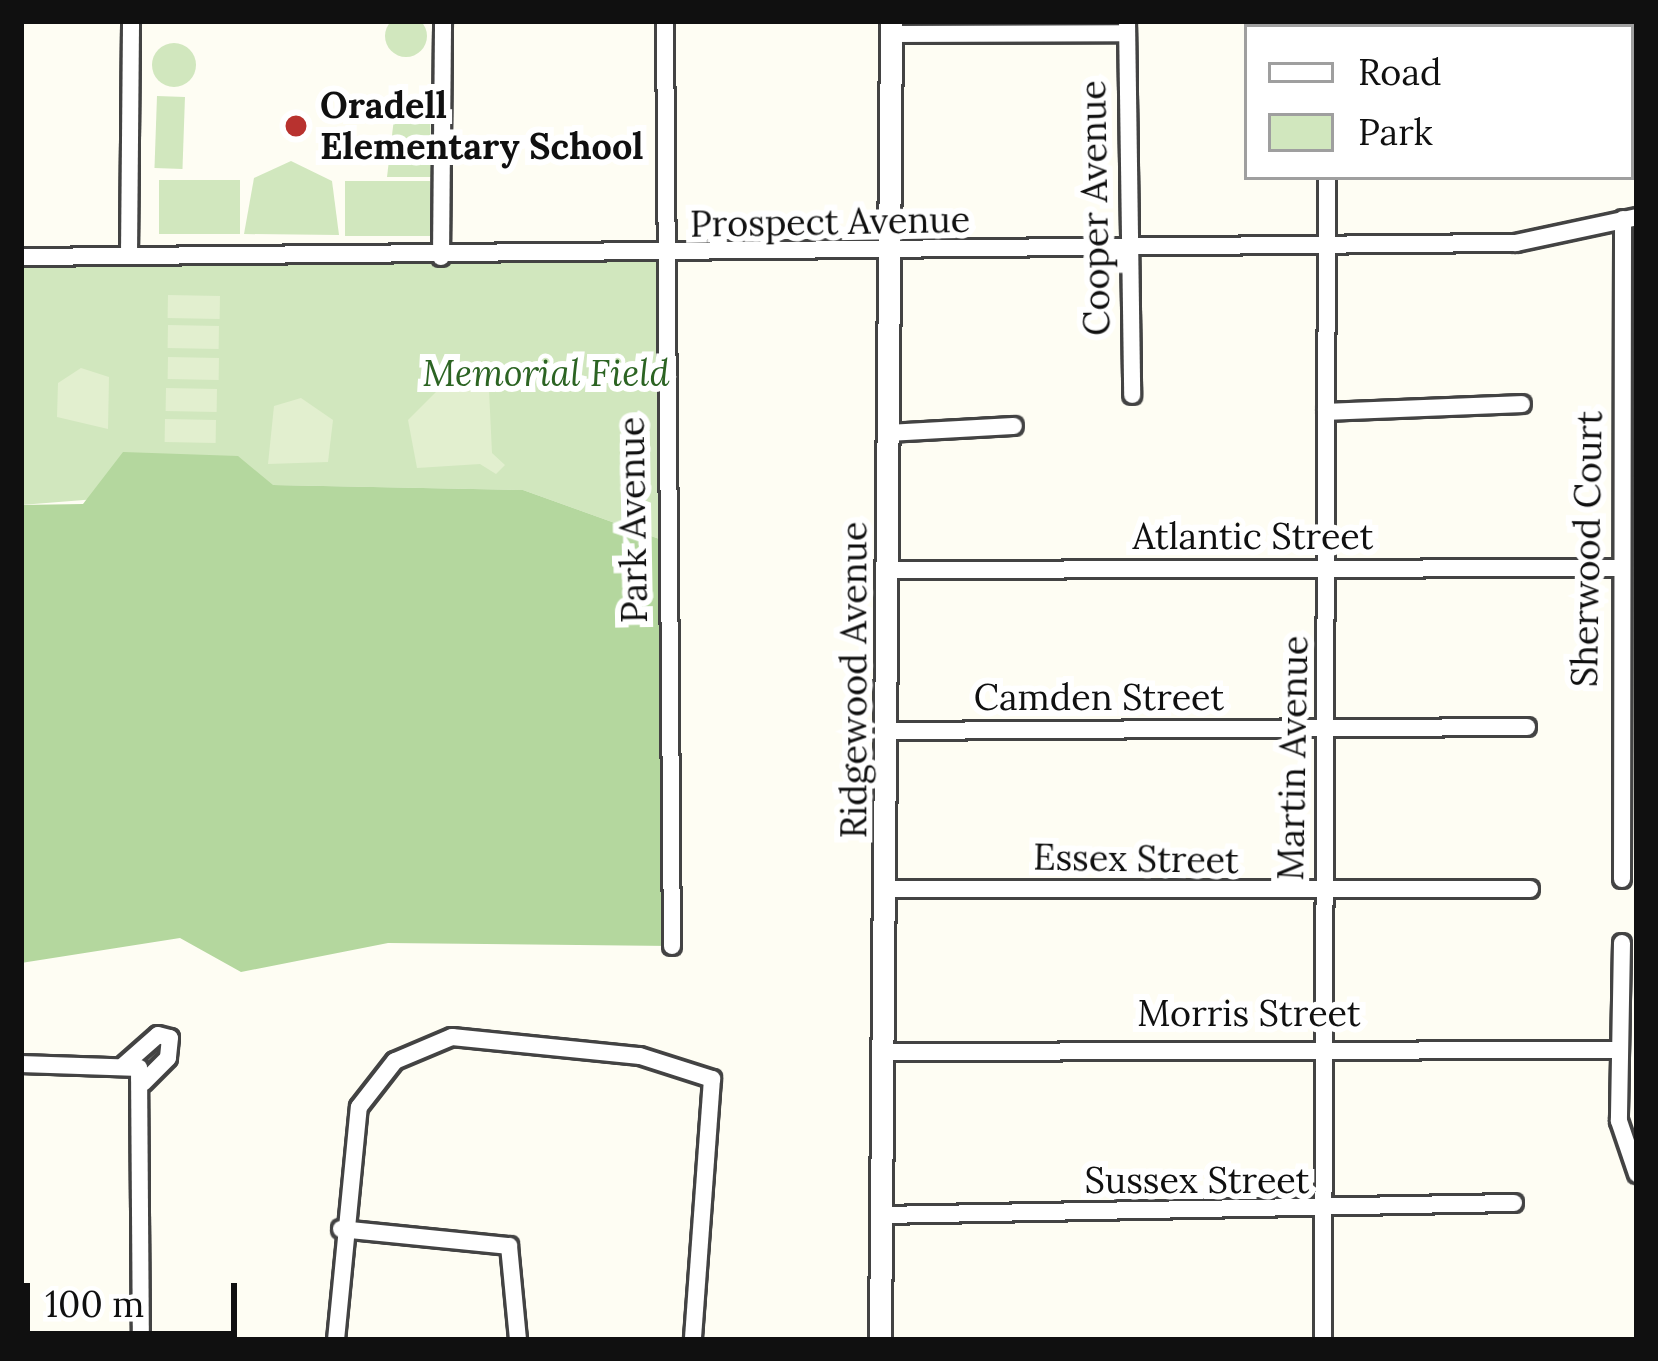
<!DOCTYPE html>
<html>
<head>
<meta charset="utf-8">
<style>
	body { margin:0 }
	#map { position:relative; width:1658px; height:1361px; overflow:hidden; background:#fefdf3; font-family:Lora,serif }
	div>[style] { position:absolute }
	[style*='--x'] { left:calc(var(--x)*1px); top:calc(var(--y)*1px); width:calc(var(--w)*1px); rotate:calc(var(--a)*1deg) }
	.green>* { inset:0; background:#d1e7be; transform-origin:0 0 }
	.round { border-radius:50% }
	.forest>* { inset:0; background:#b4d79e }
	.pitch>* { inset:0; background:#e2efcf; transform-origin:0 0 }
	.roads { filter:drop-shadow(3px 0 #434343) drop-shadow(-3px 0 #434343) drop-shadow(0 3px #434343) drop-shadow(0 -3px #434343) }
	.minor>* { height:16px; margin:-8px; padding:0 8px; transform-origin:8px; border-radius:8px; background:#fff }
	.tertiary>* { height:21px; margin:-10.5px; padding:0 10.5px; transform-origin:10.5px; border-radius:10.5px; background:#fff }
	.dots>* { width:33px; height:33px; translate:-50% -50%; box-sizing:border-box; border:6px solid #fff; border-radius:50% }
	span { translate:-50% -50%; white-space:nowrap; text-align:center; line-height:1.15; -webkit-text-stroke:12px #fff; paint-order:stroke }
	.poi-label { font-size:36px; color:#101010; font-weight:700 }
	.left { translate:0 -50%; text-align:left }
	.street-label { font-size:36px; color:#101010 }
	.park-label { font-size:36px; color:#2c6423; font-style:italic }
	.frame { position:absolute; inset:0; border:24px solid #101010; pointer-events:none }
	.legend { position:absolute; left:1244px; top:24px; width:390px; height:156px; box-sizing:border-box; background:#fff; border:3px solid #9f9f9f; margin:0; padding:15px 21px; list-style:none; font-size:36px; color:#101010 }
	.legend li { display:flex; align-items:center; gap:24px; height:60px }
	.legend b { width:60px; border:3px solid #9f9f9f }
	.scale { position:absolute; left:24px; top:1283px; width:213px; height:54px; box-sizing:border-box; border:6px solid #101010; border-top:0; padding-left:15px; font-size:36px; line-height:42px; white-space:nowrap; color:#101010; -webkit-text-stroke:9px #fff; paint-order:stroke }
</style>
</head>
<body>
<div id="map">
	<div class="green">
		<i class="round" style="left:385px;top:15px;width:42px;height:42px"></i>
		<i class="round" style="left:152px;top:43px;width:44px;height:44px"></i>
		<i style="left:157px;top:96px;width:28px;height:72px;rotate:2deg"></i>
		<i style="clip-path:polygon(396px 102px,430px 102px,431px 177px,387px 177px)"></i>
		<i style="clip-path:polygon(291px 161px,332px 181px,339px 235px,244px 234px,254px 178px)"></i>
		<i style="left:240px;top:180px;width:54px;height:81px;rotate:90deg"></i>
		<i style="left:345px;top:181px;width:85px;height:55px"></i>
		<i style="clip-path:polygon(664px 256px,665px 541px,523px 490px,273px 485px,21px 505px,21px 257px)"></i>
	</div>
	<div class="forest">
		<i style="clip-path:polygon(123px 452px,238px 456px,273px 485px,523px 490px,665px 541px,672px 946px,388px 943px,241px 972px,180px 938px,21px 963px,21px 505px,83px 504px)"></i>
	</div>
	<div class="pitch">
		<i style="left:168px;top:295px;width:52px;height:23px;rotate:1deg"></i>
		<i style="left:168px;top:325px;width:51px;height:23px;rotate:1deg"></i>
		<i style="left:168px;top:357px;width:51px;height:22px;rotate:1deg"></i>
		<i style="clip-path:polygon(81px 368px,109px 377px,108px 429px,57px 417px,58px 383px)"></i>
		<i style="clip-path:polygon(448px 380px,489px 390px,492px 453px,505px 465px,496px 474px,480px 464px,417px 468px,408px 420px)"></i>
		<i style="left:166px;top:388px;width:51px;height:23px;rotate:1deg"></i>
		<i style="clip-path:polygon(301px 398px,333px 420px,328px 462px,268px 464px,274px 406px)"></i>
		<i style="left:165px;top:419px;width:51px;height:23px;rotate:1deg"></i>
	</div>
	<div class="roads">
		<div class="minor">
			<i style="--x:665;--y:21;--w:925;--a:89.57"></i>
			<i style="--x:1127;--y:21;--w:374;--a:89.2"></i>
			<i style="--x:1326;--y:21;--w:6;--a:90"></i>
			<i style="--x:891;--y:34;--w:235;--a:-0.2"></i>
			<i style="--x:1634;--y:50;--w:29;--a:-86"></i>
			<i style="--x:129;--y:255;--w:234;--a:-89.5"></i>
			<i style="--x:21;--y:257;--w:1495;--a:-0.54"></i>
			<i style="--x:1516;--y:243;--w:124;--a:-12.1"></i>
			<i style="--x:441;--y:257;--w:236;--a:-89.5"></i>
			<i style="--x:1326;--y:412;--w:196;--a:-2.3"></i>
			<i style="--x:887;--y:433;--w:127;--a:-3.2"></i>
			<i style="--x:887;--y:570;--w:732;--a:-0.16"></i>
			<i style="--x:886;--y:731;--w:641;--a:-0.36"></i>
			<i style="--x:1622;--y:879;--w:660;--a:-89.91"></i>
			<i style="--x:886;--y:889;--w:644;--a:0"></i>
			<i style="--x:1622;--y:943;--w:178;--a:91"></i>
			<i style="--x:1619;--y:1121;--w:56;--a:71.2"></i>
			<i style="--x:883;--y:1052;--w:733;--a:-0.16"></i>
			<i style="--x:21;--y:1064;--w:118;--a:1.9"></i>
			<i style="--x:139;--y:1068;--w:272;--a:89.6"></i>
			<i style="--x:124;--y:1065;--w:45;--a:-41.4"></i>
			<i style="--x:158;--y:1035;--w:12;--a:14"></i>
			<i style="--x:170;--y:1038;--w:20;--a:96"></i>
			<i style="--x:168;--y:1058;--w:35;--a:135"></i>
			<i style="--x:881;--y:1215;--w:633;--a:-1.09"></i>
			<i style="--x:341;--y:1229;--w:169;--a:5.8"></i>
			<i style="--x:509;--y:1246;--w:94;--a:84.5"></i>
			<i style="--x:336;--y:1340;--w:234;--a:-84.4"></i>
			<i style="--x:359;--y:1107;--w:58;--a:-52"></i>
			<i style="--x:395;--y:1061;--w:62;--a:-22.8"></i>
			<i style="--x:452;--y:1037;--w:189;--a:5.8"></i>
			<i style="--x:640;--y:1056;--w:76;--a:17.7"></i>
			<i style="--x:712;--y:1079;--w:262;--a:94.2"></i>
			<i style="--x:1323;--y:1340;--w:1163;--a:-89.8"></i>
		</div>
		<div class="tertiary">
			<i style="--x:880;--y:1340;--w:1319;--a:-89.52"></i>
		</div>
	</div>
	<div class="dots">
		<i style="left:296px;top:126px;background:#b8322f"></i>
	</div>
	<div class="poi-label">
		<span class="left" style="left:320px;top:126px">Oradell<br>Elementary School</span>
	</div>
	<div class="street-label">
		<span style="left:1095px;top:208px;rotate:-91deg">Cooper Avenue</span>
		<span style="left:830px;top:222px;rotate:-1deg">Prospect Avenue</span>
		<span style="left:633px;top:520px;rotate:-91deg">Park Avenue</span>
		<span style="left:1253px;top:537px">Atlantic Street</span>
		<span style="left:1587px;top:549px;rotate:-89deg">Sherwood Court</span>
		<span style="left:854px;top:680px;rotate:-90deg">Ridgewood Avenue</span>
		<span style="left:1099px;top:698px">Camden Street</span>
		<span style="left:1293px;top:758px;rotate:-89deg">Martin Avenue</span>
		<span style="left:1136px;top:859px;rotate:1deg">Essex Street</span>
		<span style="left:1249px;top:1014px">Morris Street</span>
		<span style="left:1197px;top:1181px">Sussex Street</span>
	</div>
	<div class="park-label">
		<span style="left:546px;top:374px">Memorial Field</span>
	</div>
	<div class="frame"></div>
	<ul class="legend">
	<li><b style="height:15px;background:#fff"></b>Road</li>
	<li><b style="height:33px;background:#d1e7be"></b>Park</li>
	</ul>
	<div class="scale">100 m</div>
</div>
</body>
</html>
